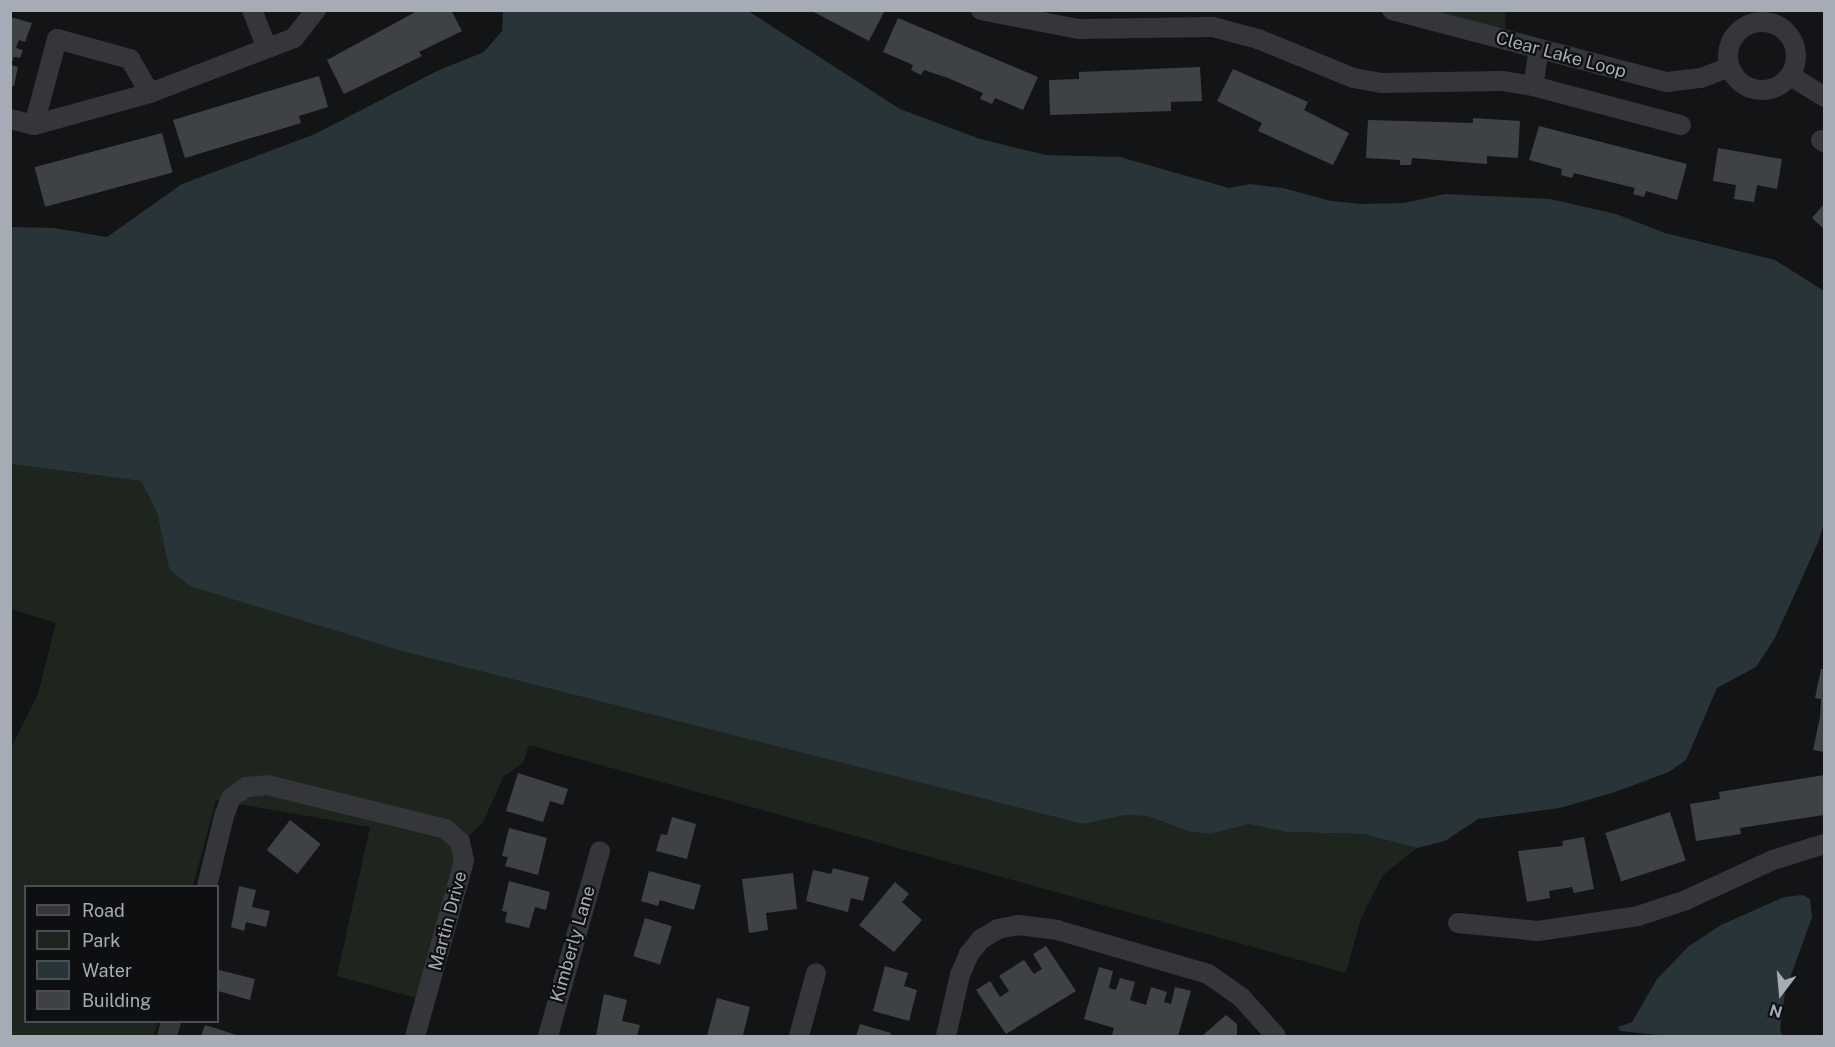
<!DOCTYPE html>
<html>
<head>
<meta charset="utf-8">
<style>
	body { margin:0 }
	#map { position:relative; width:1835px; height:1047px; overflow:hidden; background:#131415; font-family:"Public Sans",sans-serif }
	div>[style] { position:absolute }
	[style*='--x'] { left:calc(var(--x)*1px); top:calc(var(--y)*1px); width:calc(var(--w)*1px); rotate:calc(var(--a)*1deg) }
	.green>* { inset:0; background:#1d251e }
	.water>* { inset:0; background:#293439 }
	.building>* { inset:0; background:#3f4245; transform-origin:0 0 }
	.minor>* { height:20px; margin:-10px; padding:0 10px; transform-origin:10px; border-radius:10px; background:#34363a }
	.minor>.ring { margin:-10px; padding:0; box-sizing:content-box; background:none; border:20px solid #34363a; border-radius:50% }
	span { translate:-50% -50%; white-space:nowrap; text-align:center; line-height:1.15; -webkit-text-stroke:4.5px #0e0f10; paint-order:stroke }
	.street-label { font-size:18px; color:#a5acb6 }
	.frame { position:absolute; inset:0; border:12px solid #a5acb6; pointer-events:none }
	.legend { position:absolute; left:24px; top:885px; width:195px; height:138px; box-sizing:border-box; background:#0e0f10; border:2px solid #4a4e52; margin:0; padding:8px 10px; list-style:none; font-size:18px; color:#a5acb6 }
	.legend li { display:flex; align-items:center; gap:12px; height:30px }
	.legend b { width:30px; border:2px solid #4a4e52 }
	.north { position:absolute; left:1751px; top:963px; width:60px; height:60px; -webkit-text-stroke:4px #0e0f10; paint-order:stroke; rotate:196deg; font-size:16px; font-weight:700; line-height:24px; text-align:center; color:#a5acb6 }
	.north::after { content:''; display:block; margin:auto; width:21px; height:27px; background:#a5acb6; clip-path:polygon(50% 0,100% 100%,50% 72%,0 100%) }
</style>
</head>
<body>
<div id="map">
	<div class="green">
		<i style="clip-path:polygon(1420px 11px,1506px 11px,1505px 32px)"></i>
		<i style="clip-path:polygon(11px 464px,141px 481px,157px 512px,169px 569px,409px 653px,1083px 824px,1125px 815px,1147px 816px,1191px 832px,1211px 834px,1249px 824px,1286px 832px,1363px 834px,1417px 848px,1383px 875px,1361px 918px,1346px 973px,529px 745px,523px 763px,504px 776px,483px 822px,464px 841px,420px 999px,337px 976px,370px 827px,216px 800px,193px 886px,26px 886px,26px 1022px,158px 1022px,154px 1036px,11px 1036px,11px 748px,38px 694px,56px 623px,11px 609px)"></i>
	</div>
	<div class="water">
		<i style="clip-path:polygon(503px 11px,748px 11px,900px 109px,980px 139px,1046px 155px,1120px 157px,1229px 188px,1250px 184px,1283px 188px,1331px 201px,1362px 204px,1404px 203px,1445px 194px,1550px 199px,1616px 214px,1665px 233px,1775px 260px,1824px 291px,1824px 522px,1819px 540px,1775px 638px,1756px 667px,1717px 688px,1686px 760px,1669px 772px,1615px 792px,1560px 808px,1478px 819px,1445px 841px,1417px 848px,1363px 834px,1286px 832px,1249px 824px,1211px 834px,1191px 832px,1147px 816px,1125px 815px,1083px 824px,409px 653px,190px 586px,169px 569px,157px 512px,141px 481px,11px 464px,11px 227px,54px 228px,107px 237px,182px 184px,315px 134px,437px 71px,484px 52px,502px 31px)"></i>
		<i style="clip-path:polygon(1803px 895px,1810px 899px,1812px 917px,1785px 992px,1780px 1030px,1783px 1036px,1667px 1036px,1620px 1031px,1618px 1027px,1632px 1022px,1657px 979px,1689px 946px,1721px 925px,1784px 897px)"></i>
	</div>
	<div class="building">
		<i style="clip-path:polygon(419px 10px,451px 10px,462px 31px,419px 52px,422px 56px,344px 94px,327px 60px)"></i>
		<i style="clip-path:polygon(810px 10px,885px 10px,869px 41px)"></i>
		<i style="clip-path:polygon(10px 17px,32px 23px,25px 42px,19px 40px,16px 48px,23px 50px,20px 58px,14px 57px,11px 65px,18px 67px,14px 86px,10px 86px)"></i>
		<i style="clip-path:polygon(898px 18px,1038px 77px,1023px 110px,995px 98px,992px 104px,980px 99px,983px 93px,948px 78px,924px 70px,921px 75px,911px 70px,913px 65px,883px 52px)"></i>
		<i style="clip-path:polygon(1200px 67px,1202px 101px,1171px 102px,1171px 111px,1050px 115px,1049px 80px,1079px 79px,1079px 72px)"></i>
		<i style="clip-path:polygon(1233px 69px,1308px 102px,1304px 110px,1349px 133px,1333px 165px,1258px 131px,1262px 123px,1217px 101px)"></i>
		<i style="clip-path:polygon(319px 76px,328px 107px,299px 116px,301px 123px,185px 158px,173px 120px)"></i>
		<i style="clip-path:polygon(1473px 118px,1520px 121px,1518px 158px,1487px 156px,1487px 164px,1412px 158px,1411px 165px,1400px 165px,1400px 160px,1366px 158px,1368px 120px,1473px 123px)"></i>
		<i style="clip-path:polygon(1539px 126px,1687px 164px,1677px 200px,1646px 191px,1644px 197px,1633px 194px,1635px 188px,1574px 173px,1572px 178px,1561px 175px,1562px 169px,1529px 160px)"></i>
		<i style="left:162px;top:133px;width:41px;height:132px;rotate:75deg"></i>
		<i style="clip-path:polygon(1718px 148px,1782px 159px,1777px 189px,1757px 185px,1754px 202px,1734px 199px,1736px 185px,1713px 181px)"></i>
		<i style="clip-path:polygon(1824px 204px,1824px 229px,1812px 218px)"></i>
		<i style="clip-path:polygon(1821px 669px,1824px 669px,1824px 752px,1813px 750px,1820px 717px,1821px 699px,1815px 698px)"></i>
		<i style="clip-path:polygon(518px 773px,568px 789px,563px 805px,550px 801px,543px 822px,506px 811px)"></i>
		<i style="clip-path:polygon(1824px 775px,1824px 815px,1740px 828px,1741px 834px,1696px 841px,1690px 804px,1720px 799px,1719px 792px)"></i>
		<i style="left:1670px;top:812px;width:51px;height:68px;rotate:72deg"></i>
		<i style="clip-path:polygon(672px 817px,696px 824px,687px 859px,656px 851px,661px 834px,667px 835px)"></i>
		<i style="left:290px;top:820px;width:39px;height:38px;rotate:38deg"></i>
		<i style="clip-path:polygon(509px 828px,547px 838px,538px 875px,505px 866px,508px 857px,502px 856px)"></i>
		<i style="clip-path:polygon(1584px 837px,1594px 889px,1574px 893px,1572px 887px,1549px 891px,1550px 898px,1527px 902px,1518px 851px,1563px 846px,1562px 841px)"></i>
		<i style="clip-path:polygon(833px 868px,869px 877px,863px 901px,851px 898px,848px 912px,806px 901px,813px 870px,831px 874px)"></i>
		<i style="clip-path:polygon(649px 871px,701px 885px,694px 910px,660px 900px,658px 906px,641px 901px)"></i>
		<i style="clip-path:polygon(793px 873px,797px 909px,766px 913px,768px 930px,749px 933px,742px 879px)"></i>
		<i style="clip-path:polygon(509px 881px,550px 892px,546px 910px,535px 907px,529px 928px,505px 922px,507px 912px,502px 911px)"></i>
		<i style="clip-path:polygon(895px 882px,909px 894px,902px 902px,922px 920px,894px 952px,859px 925px)"></i>
		<i style="clip-path:polygon(239px 886px,256px 890px,252px 907px,270px 911px,266px 927px,246px 922px,244px 931px,231px 927px)"></i>
		<i style="left:645px;top:918px;width:28px;height:40px;rotate:17deg"></i>
		<i style="clip-path:polygon(1046px 946px,1076px 991px,1006px 1034px,976px 990px,990px 981px,1000px 997px,1009px 991px,999px 976px,1024px 960px,1034px 974px,1042px 969px,1033px 954px)"></i>
		<i style="clip-path:polygon(885px 966px,908px 973px,904px 986px,917px 990px,909px 1021px,873px 1011px)"></i>
		<i style="clip-path:polygon(1099px 967px,1113px 971px,1109px 988px,1116px 990px,1120px 978px,1135px 982px,1130px 1000px,1146px 1005px,1151px 987px,1167px 992px,1164px 1002px,1171px 1004px,1175px 987px,1191px 991px,1178px 1036px,1119px 1036px,1112px 1035px,1114px 1028px,1084px 1019px)"></i>
		<i style="clip-path:polygon(219px 970px,255px 979px,250px 1000px,218px 991px)"></i>
		<i style="clip-path:polygon(604px 994px,627px 1000px,622px 1021px,640px 1025px,637px 1036px,596px 1036px)"></i>
		<i style="clip-path:polygon(717px 998px,750px 1007px,743px 1035px,747px 1036px,707px 1036px)"></i>
		<i style="clip-path:polygon(1226px 1015px,1237px 1024px,1237px 1036px,1202px 1036px)"></i>
		<i style="clip-path:polygon(860px 1024px,891px 1033px,890px 1036px,856px 1036px)"></i>
		<i style="clip-path:polygon(205px 1025px,240px 1036px,201px 1036px)"></i>
	</div>
	<div class="minor">
		<i style="--x:252;--y:10;--w:41;--a:68.5"></i>
		<i style="--x:981;--y:10;--w:99;--a:11.1"></i>
		<i style="--x:1078;--y:29;--w:135;--a:-0.8"></i>
		<i style="--x:1213;--y:27;--w:47;--a:14.9"></i>
		<i style="--x:1258;--y:39;--w:103;--a:22.3"></i>
		<i style="--x:1353;--y:78;--w:28;--a:10"></i>
		<i style="--x:1381;--y:83;--w:121;--a:-0.9"></i>
		<i style="--x:1502;--y:81;--w:31;--a:9"></i>
		<i style="--x:1392;--y:10;--w:284;--a:14.7"></i>
		<i style="--x:1667;--y:82;--w:34;--a:-7"></i>
		<i style="--x:1701;--y:78;--w:30;--a:-21"></i>
		<i class="ring" style="left:1728px;top:22px;width:48px;height:48px"></i>
		<i style="--x:1539;--y:49;--w:37;--a:99"></i>
		<i style="--x:1533;--y:86;--w:153;--a:14.8"></i>
		<i style="--x:1791;--y:76;--w:39;--a:32"></i>
		<i style="--x:10;--y:119;--w:25;--a:14"></i>
		<i style="--x:34;--y:125;--w:120;--a:-15.4"></i>
		<i style="--x:150;--y:93;--w:154;--a:-20.9"></i>
		<i style="--x:294;--y:38;--w:36;--a:-52"></i>
		<i style="--x:34;--y:125;--w:89;--a:-75"></i>
		<i style="--x:57;--y:39;--w:76;--a:15.3"></i>
		<i style="--x:130;--y:59;--w:39;--a:60"></i>
		<i style="--x:1821;--y:140;--w:4;--a:34"></i>
		<i style="--x:207;--y:886;--w:72;--a:-76.3"></i>
		<i style="--x:224;--y:816;--w:19;--a:-69"></i>
		<i style="--x:231;--y:798;--w:19;--a:-36"></i>
		<i style="--x:246;--y:787;--w:21;--a:-5"></i>
		<i style="--x:267;--y:785;--w:184;--a:13.8"></i>
		<i style="--x:446;--y:829;--w:19;--a:43"></i>
		<i style="--x:460;--y:842;--w:19;--a:78"></i>
		<i style="--x:464;--y:861;--w:182;--a:105.6"></i>
		<i style="--x:1458;--y:923;--w:80;--a:5.7"></i>
		<i style="--x:1538;--y:931;--w:101;--a:-8.5"></i>
		<i style="--x:1638;--y:916;--w:51;--a:-18.4"></i>
		<i style="--x:1686;--y:900;--w:96;--a:-24.7"></i>
		<i style="--x:1773;--y:860;--w:53;--a:-17.4"></i>
		<i style="--x:167;--y:1036;--w:15;--a:-74"></i>
		<i style="--x:548;--y:1036;--w:192;--a:-74.3"></i>
		<i style="--x:799;--y:1036;--w:65;--a:-74.9"></i>
		<i style="--x:946;--y:1036;--w:63;--a:-77.1"></i>
		<i style="--x:960;--y:975;--w:23;--a:-67"></i>
		<i style="--x:969;--y:954;--w:19;--a:-51"></i>
		<i style="--x:981;--y:939;--w:20;--a:-30"></i>
		<i style="--x:998;--y:929;--w:20;--a:-11"></i>
		<i style="--x:1018;--y:925;--w:39;--a:7"></i>
		<i style="--x:1057;--y:930;--w:157;--a:16.2"></i>
		<i style="--x:1208;--y:974;--w:40;--a:34.9"></i>
		<i style="--x:1241;--y:997;--w:52;--a:48.1"></i>
	</div>
	<div class="street-label">
		<span style="left:1561px;top:55px;rotate:15deg">Clear Lake Loop</span>
		<span style="left:448px;top:921px;rotate:-75deg">Martin Drive</span>
		<span style="left:573px;top:944px;rotate:-74deg">Kimberly Lane</span>
	</div>
	<div class="frame"></div>
	<ul class="legend">
	<li><b style="height:8px;background:#34363a"></b>Road</li>
	<li><b style="height:16px;background:#1d251e"></b>Park</li>
	<li><b style="height:16px;background:#293439"></b>Water</li>
	<li><b style="height:16px;background:#3f4245"></b>Building</li>
	</ul>
	<div class="north">N</div>
</div>
</body>
</html>
